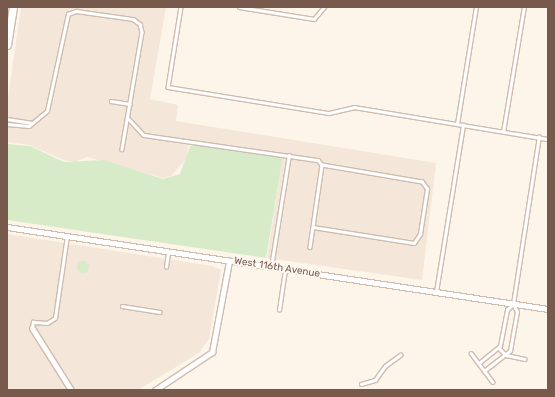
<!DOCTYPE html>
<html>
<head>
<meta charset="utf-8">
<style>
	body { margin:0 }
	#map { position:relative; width:555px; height:397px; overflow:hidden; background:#fdf5ea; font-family:Rubik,sans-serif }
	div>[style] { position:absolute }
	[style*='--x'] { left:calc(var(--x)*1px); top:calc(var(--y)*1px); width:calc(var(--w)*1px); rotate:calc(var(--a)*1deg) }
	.residential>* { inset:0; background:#f4e6d9 }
	.green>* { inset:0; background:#d8ebc8 }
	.round { border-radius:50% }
	.roads { filter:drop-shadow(1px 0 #cfbcaf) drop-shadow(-1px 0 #cfbcaf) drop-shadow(0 1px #cfbcaf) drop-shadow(0 -1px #cfbcaf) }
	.lane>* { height:2.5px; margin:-1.25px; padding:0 1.25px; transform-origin:1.25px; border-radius:1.25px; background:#fff }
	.street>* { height:5px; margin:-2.5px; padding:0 2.5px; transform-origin:2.5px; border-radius:2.5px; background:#fff }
	.secondary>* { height:7px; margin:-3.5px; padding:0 3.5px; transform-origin:3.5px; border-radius:3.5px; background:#fff }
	span { translate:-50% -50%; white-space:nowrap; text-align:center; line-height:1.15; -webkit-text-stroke:4px #fff9f1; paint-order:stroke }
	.street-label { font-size:10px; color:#785a4d }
	.frame { position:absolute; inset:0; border:8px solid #785a4d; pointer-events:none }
</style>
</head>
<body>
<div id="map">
	<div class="residential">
		<i style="clip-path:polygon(21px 7px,166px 7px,150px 99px,178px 105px,176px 121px,436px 163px,422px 280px,267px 258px,283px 156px,204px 143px,188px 145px,186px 159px,171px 176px,163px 178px,87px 157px,74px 162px,64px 160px,29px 145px,7px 142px,7px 104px)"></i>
		<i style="clip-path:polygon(7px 234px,212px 266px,221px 270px,209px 339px,199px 353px,138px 390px,7px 390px)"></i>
	</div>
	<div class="green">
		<i style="clip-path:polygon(7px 144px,30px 146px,64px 162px,104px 160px,163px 179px,180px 174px,190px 146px,205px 144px,283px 156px,266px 258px,7px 220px)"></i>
		<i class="round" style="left:77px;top:261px;width:12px;height:12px"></i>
	</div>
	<div class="roads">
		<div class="lane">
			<i style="--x:181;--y:7;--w:81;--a:99.2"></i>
			<i style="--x:168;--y:87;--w:163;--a:9.2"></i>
			<i style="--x:329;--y:113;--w:26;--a:-13"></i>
			<i style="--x:354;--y:107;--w:197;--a:9.4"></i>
			<i style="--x:239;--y:7;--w:76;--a:9.1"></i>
			<i style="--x:314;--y:19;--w:16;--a:-50"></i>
			<i style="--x:111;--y:101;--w:19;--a:9"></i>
			<i style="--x:128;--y:118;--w:23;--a:47"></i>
			<i style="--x:144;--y:135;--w:176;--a:8.2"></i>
			<i style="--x:318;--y:160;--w:6;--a:51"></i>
			<i style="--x:322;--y:165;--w:83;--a:98.3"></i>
			<i style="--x:7;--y:119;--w:24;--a:9"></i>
			<i style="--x:7;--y:124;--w:22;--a:5"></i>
			<i style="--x:29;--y:126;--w:23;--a:-40"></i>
			<i style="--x:47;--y:111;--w:99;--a:-77.8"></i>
			<i style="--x:68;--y:14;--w:9;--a:-21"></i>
			<i style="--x:76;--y:11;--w:58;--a:8"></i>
			<i style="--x:133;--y:19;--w:9;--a:36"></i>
			<i style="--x:140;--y:24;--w:8;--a:76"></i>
			<i style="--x:142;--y:32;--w:119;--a:99.7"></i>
			<i style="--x:457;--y:124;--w:119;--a:-80.8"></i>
			<i style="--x:503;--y:132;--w:127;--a:-80.5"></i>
			<i style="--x:313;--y:227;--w:102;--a:9"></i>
			<i style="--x:414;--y:243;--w:11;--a:-56"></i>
			<i style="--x:420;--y:234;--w:46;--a:-81.2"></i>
			<i style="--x:427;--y:189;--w:9;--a:-126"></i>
			<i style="--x:422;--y:182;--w:101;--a:-170.4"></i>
			<i style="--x:166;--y:267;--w:15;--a:-82"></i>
			<i style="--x:271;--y:267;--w:113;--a:-80.9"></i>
			<i style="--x:436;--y:292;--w:169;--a:-80.8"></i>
			<i style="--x:122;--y:306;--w:38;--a:9"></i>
			<i style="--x:279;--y:310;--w:40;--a:-81.5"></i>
			<i style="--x:32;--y:327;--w:5;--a:-79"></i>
			<i style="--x:33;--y:322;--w:14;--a:4"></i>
			<i style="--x:47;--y:323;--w:9;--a:-32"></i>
			<i style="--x:55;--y:318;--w:83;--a:-81.7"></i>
			<i style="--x:499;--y:348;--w:10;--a:45"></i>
			<i style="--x:506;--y:355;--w:19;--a:12"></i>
			<i style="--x:471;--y:353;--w:36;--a:53"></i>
			<i style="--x:479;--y:363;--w:27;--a:-39"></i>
			<i style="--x:500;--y:346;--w:37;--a:-79"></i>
			<i style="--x:507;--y:310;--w:8;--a:-45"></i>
			<i style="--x:513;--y:304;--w:169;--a:-81.2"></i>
			<i style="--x:484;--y:371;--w:33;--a:-38"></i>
			<i style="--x:510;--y:351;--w:40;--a:-80"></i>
			<i style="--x:517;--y:312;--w:9;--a:-117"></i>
			<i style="--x:361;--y:384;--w:15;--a:-16"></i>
			<i style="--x:375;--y:380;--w:17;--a:-54"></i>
			<i style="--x:385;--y:366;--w:19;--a:-36"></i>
		</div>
		<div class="street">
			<i style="--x:7;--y:227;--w:547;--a:8.62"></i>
			<i style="--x:32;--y:328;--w:73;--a:57.8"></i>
			<i style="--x:155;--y:390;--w:69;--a:-33.7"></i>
			<i style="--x:212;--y:352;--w:93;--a:-79.4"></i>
		</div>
		<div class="secondary">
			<i style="--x:7;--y:45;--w:38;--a:-81"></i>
		</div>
	</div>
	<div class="street-label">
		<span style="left:277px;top:268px;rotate:9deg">West 116th Avenue</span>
	</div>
	<div class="frame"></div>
</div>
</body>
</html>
